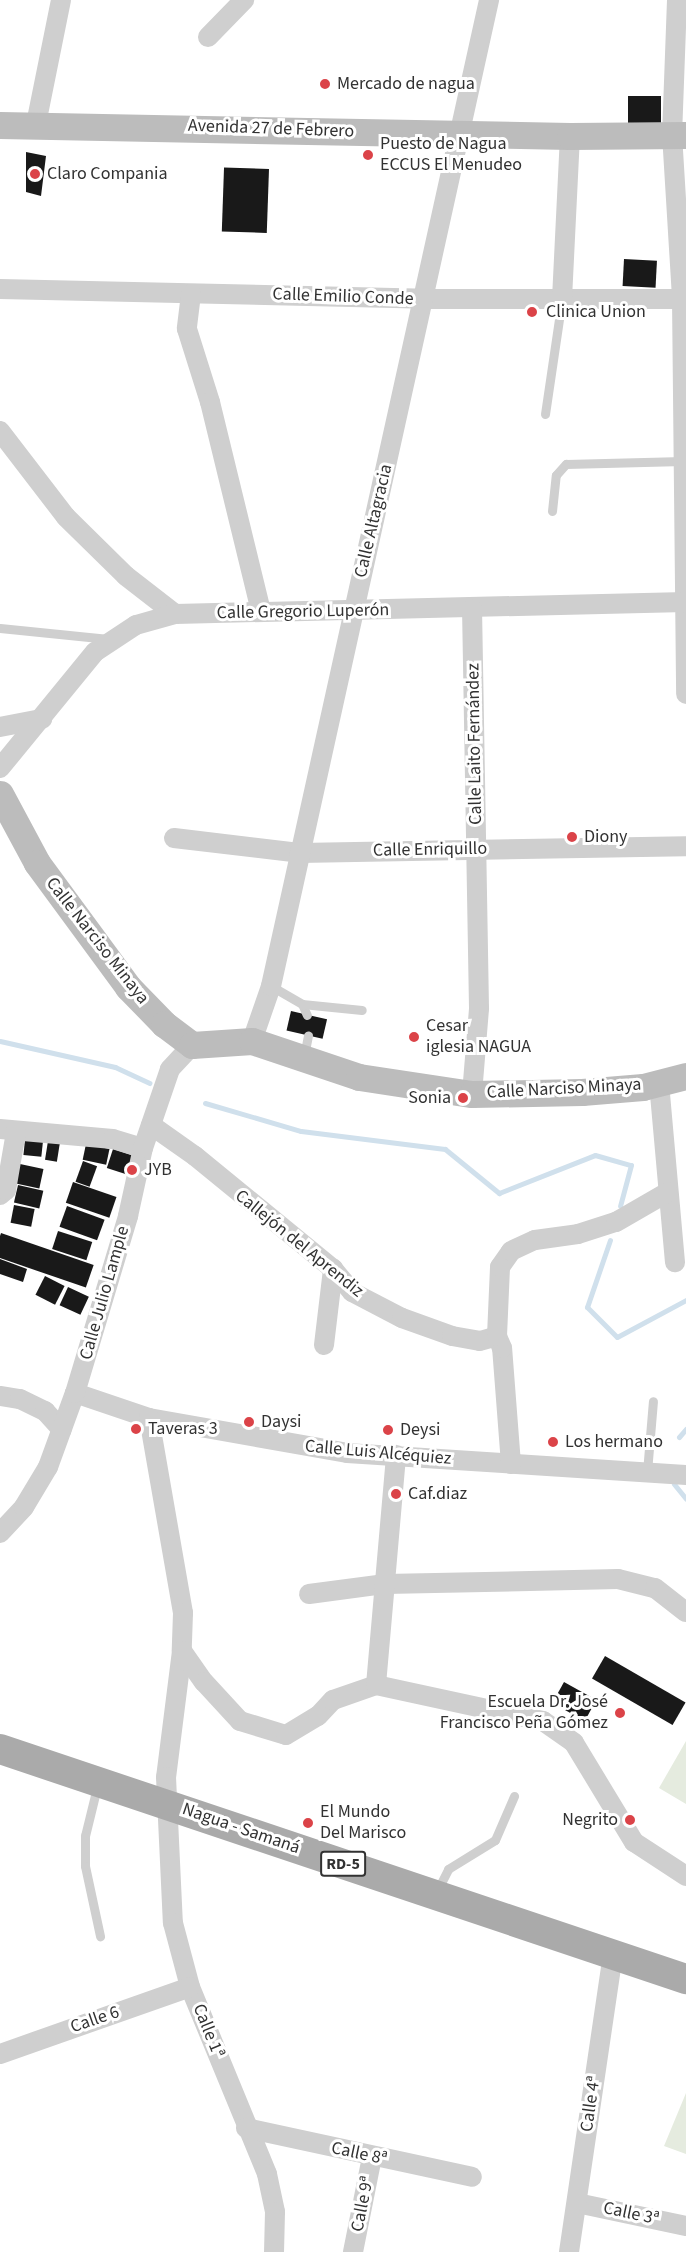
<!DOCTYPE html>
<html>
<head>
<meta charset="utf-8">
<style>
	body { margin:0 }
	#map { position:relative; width:686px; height:2252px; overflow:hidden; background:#fff; font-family:"Source Sans 3",sans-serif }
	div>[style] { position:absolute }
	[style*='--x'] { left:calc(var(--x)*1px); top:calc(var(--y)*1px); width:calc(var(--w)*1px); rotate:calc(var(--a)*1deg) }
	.green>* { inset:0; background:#e5ebdf }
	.stream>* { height:5px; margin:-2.5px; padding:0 2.5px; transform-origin:2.5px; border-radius:2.5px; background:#d0e0ec }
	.building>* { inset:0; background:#191919; transform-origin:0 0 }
	.lane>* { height:9px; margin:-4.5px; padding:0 4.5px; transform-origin:4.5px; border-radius:4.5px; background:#cfcfcf }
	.street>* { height:20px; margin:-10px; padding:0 10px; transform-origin:10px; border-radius:10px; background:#cfcfcf }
	.secondary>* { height:27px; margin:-13.5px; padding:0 13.5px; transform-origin:13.5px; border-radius:13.5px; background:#bcbcbc }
	.primary>* { height:30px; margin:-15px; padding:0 15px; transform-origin:15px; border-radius:15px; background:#aaa }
	.dots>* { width:16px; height:16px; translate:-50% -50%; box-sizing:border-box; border:3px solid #fff; border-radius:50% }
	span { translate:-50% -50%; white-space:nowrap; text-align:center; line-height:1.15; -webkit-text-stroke:6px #fff; paint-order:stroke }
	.shield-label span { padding:2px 4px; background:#fff; border:2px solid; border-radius:4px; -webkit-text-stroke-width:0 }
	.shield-label { font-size:16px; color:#323232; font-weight:700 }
	.poi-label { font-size:18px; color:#323232 }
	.left { translate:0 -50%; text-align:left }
	.right { translate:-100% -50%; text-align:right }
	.street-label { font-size:18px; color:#323232 }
</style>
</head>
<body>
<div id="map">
	<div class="green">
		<i style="clip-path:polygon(686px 1741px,686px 1804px,659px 1788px)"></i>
		<i style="clip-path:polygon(686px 2093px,686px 2154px,664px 2146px)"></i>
	</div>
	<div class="stream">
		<i style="--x:0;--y:1041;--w:118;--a:12.7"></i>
		<i style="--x:115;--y:1067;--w:38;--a:25"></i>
		<i style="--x:205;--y:1103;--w:100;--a:16.3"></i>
		<i style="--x:301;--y:1131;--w:145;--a:7.1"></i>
		<i style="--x:445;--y:1149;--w:70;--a:39.2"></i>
		<i style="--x:499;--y:1193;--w:103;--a:-21.6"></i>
		<i style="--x:595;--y:1155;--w:37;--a:16"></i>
		<i style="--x:631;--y:1165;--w:42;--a:105"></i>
		<i style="--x:610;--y:1240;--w:71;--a:108.9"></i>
		<i style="--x:587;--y:1307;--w:42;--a:45"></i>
		<i style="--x:617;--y:1337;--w:78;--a:-28.2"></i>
		<i style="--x:679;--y:1437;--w:11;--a:-49"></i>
		<i style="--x:674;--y:1484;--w:19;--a:51"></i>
	</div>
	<div class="building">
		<i style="left:628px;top:96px;width:33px;height:33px"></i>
		<i style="clip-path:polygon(26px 152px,46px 156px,41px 196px,26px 192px)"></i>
		<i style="left:269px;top:169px;width:64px;height:45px;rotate:92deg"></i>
		<i style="left:624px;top:259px;width:33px;height:27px;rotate:3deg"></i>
		<i style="left:291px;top:1011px;width:37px;height:20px;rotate:13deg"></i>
		<i style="left:25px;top:1140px;width:18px;height:15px;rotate:6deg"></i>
		<i style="left:48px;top:1141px;width:12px;height:19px;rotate:9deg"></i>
		<i style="left:86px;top:1144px;width:24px;height:16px;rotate:12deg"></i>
		<i style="left:113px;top:1149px;width:22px;height:20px;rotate:18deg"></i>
		<i style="left:83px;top:1161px;width:15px;height:22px;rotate:20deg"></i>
		<i style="left:20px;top:1164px;width:24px;height:20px;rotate:12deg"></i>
		<i style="left:73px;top:1182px;width:46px;height:22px;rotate:19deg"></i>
		<i style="left:18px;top:1185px;width:26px;height:18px;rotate:13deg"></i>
		<i style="left:14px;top:1205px;width:21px;height:18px;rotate:11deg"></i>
		<i style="left:67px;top:1206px;width:40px;height:22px;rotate:20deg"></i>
		<i style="left:58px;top:1231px;width:36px;height:19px;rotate:18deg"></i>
		<i style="left:1px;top:1233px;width:98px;height:24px;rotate:19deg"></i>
		<i style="clip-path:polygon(0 1259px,27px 1269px,23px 1282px,0 1274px)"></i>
		<i style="left:45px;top:1276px;width:22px;height:21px;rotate:27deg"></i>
		<i style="left:68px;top:1287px;width:23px;height:20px;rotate:25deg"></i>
		<i style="left:605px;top:1656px;width:93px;height:26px;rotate:30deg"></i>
		<i style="left:564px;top:1682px;width:37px;height:24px;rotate:29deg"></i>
	</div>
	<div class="lane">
		<i style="--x:545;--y:414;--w:116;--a:-81.6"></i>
		<i style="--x:552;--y:511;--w:36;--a:-84"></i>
		<i style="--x:556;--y:475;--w:15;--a:-48"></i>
		<i style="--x:566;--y:464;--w:117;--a:-1.5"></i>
		<i style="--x:0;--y:628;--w:109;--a:5.8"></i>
		<i style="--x:271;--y:986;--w:36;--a:30"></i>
		<i style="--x:302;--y:1004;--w:12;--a:66"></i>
		<i style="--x:302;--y:1004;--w:60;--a:5.7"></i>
		<i style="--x:304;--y:1056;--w:21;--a:-79"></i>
		<i style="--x:647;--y:1472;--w:71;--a:-85.2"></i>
		<i style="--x:97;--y:1787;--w:50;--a:103.8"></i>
		<i style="--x:85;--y:1836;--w:30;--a:90"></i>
		<i style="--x:85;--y:1866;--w:72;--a:77.9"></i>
		<i style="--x:436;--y:1893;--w:27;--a:-63"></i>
		<i style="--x:448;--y:1869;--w:55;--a:-31.7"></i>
		<i style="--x:495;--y:1840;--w:48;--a:-66.6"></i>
	</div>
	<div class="street">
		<i style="--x:677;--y:0;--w:134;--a:92.1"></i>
		<i style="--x:672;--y:134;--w:165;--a:86.5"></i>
		<i style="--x:682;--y:299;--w:395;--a:89.4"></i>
		<i style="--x:208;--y:37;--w:52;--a:-45.8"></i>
		<i style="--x:36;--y:124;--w:126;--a:-78.6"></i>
		<i style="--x:0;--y:289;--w:426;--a:1.3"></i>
		<i style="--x:426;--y:299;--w:260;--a:0"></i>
		<i style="--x:191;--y:294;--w:35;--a:97"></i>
		<i style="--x:187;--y:329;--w:77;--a:72.5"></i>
		<i style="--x:210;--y:402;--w:216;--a:76.3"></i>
		<i style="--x:562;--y:299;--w:163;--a:-87.2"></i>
		<i style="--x:0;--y:431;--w:108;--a:52.5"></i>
		<i style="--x:66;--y:517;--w:84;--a:44.5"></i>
		<i style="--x:126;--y:576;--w:62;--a:37.8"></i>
		<i style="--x:175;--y:614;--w:511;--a:-1.35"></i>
		<i style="--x:0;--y:727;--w:43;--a:-10.8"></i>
		<i style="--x:0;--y:768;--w:150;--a:-50.7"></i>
		<i style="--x:95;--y:652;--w:49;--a:-33.4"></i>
		<i style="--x:136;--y:625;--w:41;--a:-15.8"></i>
		<i style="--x:174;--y:838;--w:126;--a:6.8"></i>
		<i style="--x:299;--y:853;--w:387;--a:-1"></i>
		<i style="--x:252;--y:1041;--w:58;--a:-70.9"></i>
		<i style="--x:271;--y:986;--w:1010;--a:-77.53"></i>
		<i style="--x:659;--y:1083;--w:180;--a:84.9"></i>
		<i style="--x:472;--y:1094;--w:86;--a:-85.3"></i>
		<i style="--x:479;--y:1008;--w:399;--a:-91"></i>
		<i style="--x:151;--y:1125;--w:54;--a:35.2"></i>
		<i style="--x:195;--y:1156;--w:178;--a:39.3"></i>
		<i style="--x:333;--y:1269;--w:30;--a:50"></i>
		<i style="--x:352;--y:1292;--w:56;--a:27.5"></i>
		<i style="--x:402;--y:1318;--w:53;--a:19.8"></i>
		<i style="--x:452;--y:1336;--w:28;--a:10"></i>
		<i style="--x:480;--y:1341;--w:18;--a:-16"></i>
		<i style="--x:0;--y:1129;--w:113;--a:5.1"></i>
		<i style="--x:113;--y:1139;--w:31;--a:17"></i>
		<i style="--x:0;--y:1195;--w:8;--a:-40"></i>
		<i style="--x:6;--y:1190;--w:59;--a:-80.2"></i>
		<i style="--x:324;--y:1345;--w:77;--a:-83.2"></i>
		<i style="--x:75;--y:1393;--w:78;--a:18.7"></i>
		<i style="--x:149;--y:1418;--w:201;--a:10"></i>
		<i style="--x:347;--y:1453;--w:340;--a:3.7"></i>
		<i style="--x:0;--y:1396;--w:20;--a:9"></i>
		<i style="--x:20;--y:1399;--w:28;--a:26"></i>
		<i style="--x:45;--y:1411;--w:25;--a:48"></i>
		<i style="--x:149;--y:1418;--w:198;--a:80.1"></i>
		<i style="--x:183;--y:1613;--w:38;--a:92"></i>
		<i style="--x:182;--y:1651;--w:127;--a:97.2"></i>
		<i style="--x:166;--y:1777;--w:146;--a:87.3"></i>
		<i style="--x:173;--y:1923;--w:66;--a:75.1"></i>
		<i style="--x:190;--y:1987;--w:202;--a:67.6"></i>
		<i style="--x:267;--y:2174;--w:39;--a:78"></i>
		<i style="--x:275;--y:2212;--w:40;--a:91.4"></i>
		<i style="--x:511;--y:1464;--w:116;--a:-94.4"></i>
		<i style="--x:502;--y:1348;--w:13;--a:-113"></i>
		<i style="--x:497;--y:1336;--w:69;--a:-87.5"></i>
		<i style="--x:500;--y:1267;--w:19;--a:-55"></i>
		<i style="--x:511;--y:1251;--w:26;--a:-25"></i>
		<i style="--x:535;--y:1240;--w:43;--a:-7.9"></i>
		<i style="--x:578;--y:1234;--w:40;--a:-18"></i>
		<i style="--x:616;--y:1222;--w:60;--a:-30"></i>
		<i style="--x:0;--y:1533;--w:35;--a:-47"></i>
		<i style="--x:24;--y:1507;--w:47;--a:-59"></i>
		<i style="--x:48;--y:1467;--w:79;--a:-70"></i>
		<i style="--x:75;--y:1393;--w:185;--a:-73.3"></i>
		<i style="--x:128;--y:1216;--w:70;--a:-77.6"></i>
		<i style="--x:143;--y:1148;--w:83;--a:-71.1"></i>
		<i style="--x:170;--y:1069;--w:33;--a:-47"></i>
		<i style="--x:309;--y:1594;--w:77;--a:-7.5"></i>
		<i style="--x:385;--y:1584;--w:233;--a:-1.2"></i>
		<i style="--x:618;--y:1579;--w:38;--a:14"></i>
		<i style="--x:655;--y:1588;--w:39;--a:38"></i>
		<i style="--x:182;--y:1651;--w:38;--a:55"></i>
		<i style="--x:204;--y:1682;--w:53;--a:47.3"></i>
		<i style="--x:240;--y:1721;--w:48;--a:16.9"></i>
		<i style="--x:286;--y:1735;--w:37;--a:-31"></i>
		<i style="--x:318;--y:1716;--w:22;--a:-47"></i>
		<i style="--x:333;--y:1700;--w:46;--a:-19.2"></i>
		<i style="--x:376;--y:1685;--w:171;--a:12.2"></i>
		<i style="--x:543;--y:1721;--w:38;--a:35"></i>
		<i style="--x:574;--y:1743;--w:116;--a:58.8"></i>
		<i style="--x:634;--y:1842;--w:62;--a:33.2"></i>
		<i style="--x:376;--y:1685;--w:231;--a:-85"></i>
		<i style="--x:0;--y:2054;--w:201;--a:-19.4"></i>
		<i style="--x:246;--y:2128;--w:231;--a:12.2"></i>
		<i style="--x:577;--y:2203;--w:111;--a:11.9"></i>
		<i style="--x:353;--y:2252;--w:97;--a:-78.7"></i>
		<i style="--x:569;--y:2252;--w:300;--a:-81.6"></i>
	</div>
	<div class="secondary">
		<i style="--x:0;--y:125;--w:570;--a:1.11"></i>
		<i style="--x:570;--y:136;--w:116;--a:-0.5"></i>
		<i style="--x:0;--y:794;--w:78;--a:61.8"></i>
		<i style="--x:37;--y:863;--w:154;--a:53.7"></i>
		<i style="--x:128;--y:987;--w:52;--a:45.8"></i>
		<i style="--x:164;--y:1024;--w:35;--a:37"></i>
		<i style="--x:192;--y:1045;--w:60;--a:-3.8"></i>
		<i style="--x:252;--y:1041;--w:113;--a:18.6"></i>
		<i style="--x:359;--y:1077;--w:114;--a:8.6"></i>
		<i style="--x:472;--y:1094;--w:110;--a:-1"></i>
		<i style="--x:582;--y:1092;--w:61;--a:-4.7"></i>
		<i style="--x:643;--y:1087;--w:44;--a:-14.3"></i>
	</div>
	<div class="primary">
		<i style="--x:0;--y:1749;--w:724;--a:18.54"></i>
	</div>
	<div class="dots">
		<i style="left:325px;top:84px;background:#db4348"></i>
		<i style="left:368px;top:155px;background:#db4348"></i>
		<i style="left:35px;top:174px;background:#db4348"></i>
		<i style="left:532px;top:312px;background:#db4348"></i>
		<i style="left:572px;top:837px;background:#db4348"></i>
		<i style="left:414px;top:1037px;background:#db4348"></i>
		<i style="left:463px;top:1098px;background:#db4348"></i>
		<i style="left:132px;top:1170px;background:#db4348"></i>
		<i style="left:249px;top:1422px;background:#db4348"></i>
		<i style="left:136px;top:1429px;background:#db4348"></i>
		<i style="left:388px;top:1430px;background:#db4348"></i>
		<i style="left:553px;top:1442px;background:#db4348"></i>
		<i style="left:396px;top:1494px;background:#db4348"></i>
		<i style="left:620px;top:1713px;background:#db4348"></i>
		<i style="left:630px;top:1820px;background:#db4348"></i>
		<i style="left:308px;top:1823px;background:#db4348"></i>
	</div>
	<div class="shield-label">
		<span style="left:343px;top:1864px">RD-5</span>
	</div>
	<div class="poi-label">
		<span class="left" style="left:337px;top:84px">Mercado de nagua</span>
		<span class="left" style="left:380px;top:155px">Puesto de Nagua<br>ECCUS El Menudeo</span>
		<span class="left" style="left:47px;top:174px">Claro Compania</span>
		<span class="left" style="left:546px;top:312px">Clinica Union</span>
		<span class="left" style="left:584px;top:837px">Diony</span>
		<span class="left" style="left:426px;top:1037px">Cesar<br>iglesia NAGUA</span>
		<span class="right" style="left:451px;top:1098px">Sonia</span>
		<span class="left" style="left:144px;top:1170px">JYB</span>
		<span class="left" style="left:261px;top:1422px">Daysi</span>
		<span class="left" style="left:148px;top:1429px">Taveras 3</span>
		<span class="left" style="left:400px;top:1430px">Deysi</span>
		<span class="left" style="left:565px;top:1442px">Los hermano</span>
		<span class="left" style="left:408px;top:1494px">Caf.diaz</span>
		<span class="right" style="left:608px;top:1713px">Escuela Dr. José<br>Francisco Peña Gómez</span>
		<span class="left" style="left:320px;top:1823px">El Mundo<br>Del Marisco</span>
		<span class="right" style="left:618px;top:1820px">Negrito</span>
	</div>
	<div class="street-label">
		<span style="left:271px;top:129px;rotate:2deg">Avenida 27 de Febrero</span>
		<span style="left:343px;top:297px;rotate:2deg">Calle Emilio Conde</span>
		<span style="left:374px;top:521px;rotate:-77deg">Calle Altagracia</span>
		<span style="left:303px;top:612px;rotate:-1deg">Calle Gregorio Luperón</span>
		<span style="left:475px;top:744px;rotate:-91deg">Calle Laito Fernández</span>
		<span style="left:430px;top:850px;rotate:-1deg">Calle Enriquillo</span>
		<span style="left:97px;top:941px;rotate:52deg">Calle Narciso Minaya</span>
		<span style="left:564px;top:1089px;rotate:-3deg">Calle Narciso Minaya</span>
		<span style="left:299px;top:1244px;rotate:39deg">Callejón del Aprendiz</span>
		<span style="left:105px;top:1293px;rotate:-74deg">Calle Julio Lample</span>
		<span style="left:378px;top:1453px;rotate:5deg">Calle Luis Alcéquiez</span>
		<span style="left:241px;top:1829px;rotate:19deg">Nagua - Samaná</span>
		<span style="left:95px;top:2020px;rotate:-19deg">Calle 6</span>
		<span style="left:208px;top:2031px;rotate:68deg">Calle 1ª</span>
		<span style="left:591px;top:2104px;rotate:-82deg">Calle 4ª</span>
		<span style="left:359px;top:2154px;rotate:12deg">Calle 8ª</span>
		<span style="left:363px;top:2204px;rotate:-79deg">Calle 9ª</span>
		<span style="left:631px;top:2214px;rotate:12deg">Calle 3ª</span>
	</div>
</div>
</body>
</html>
